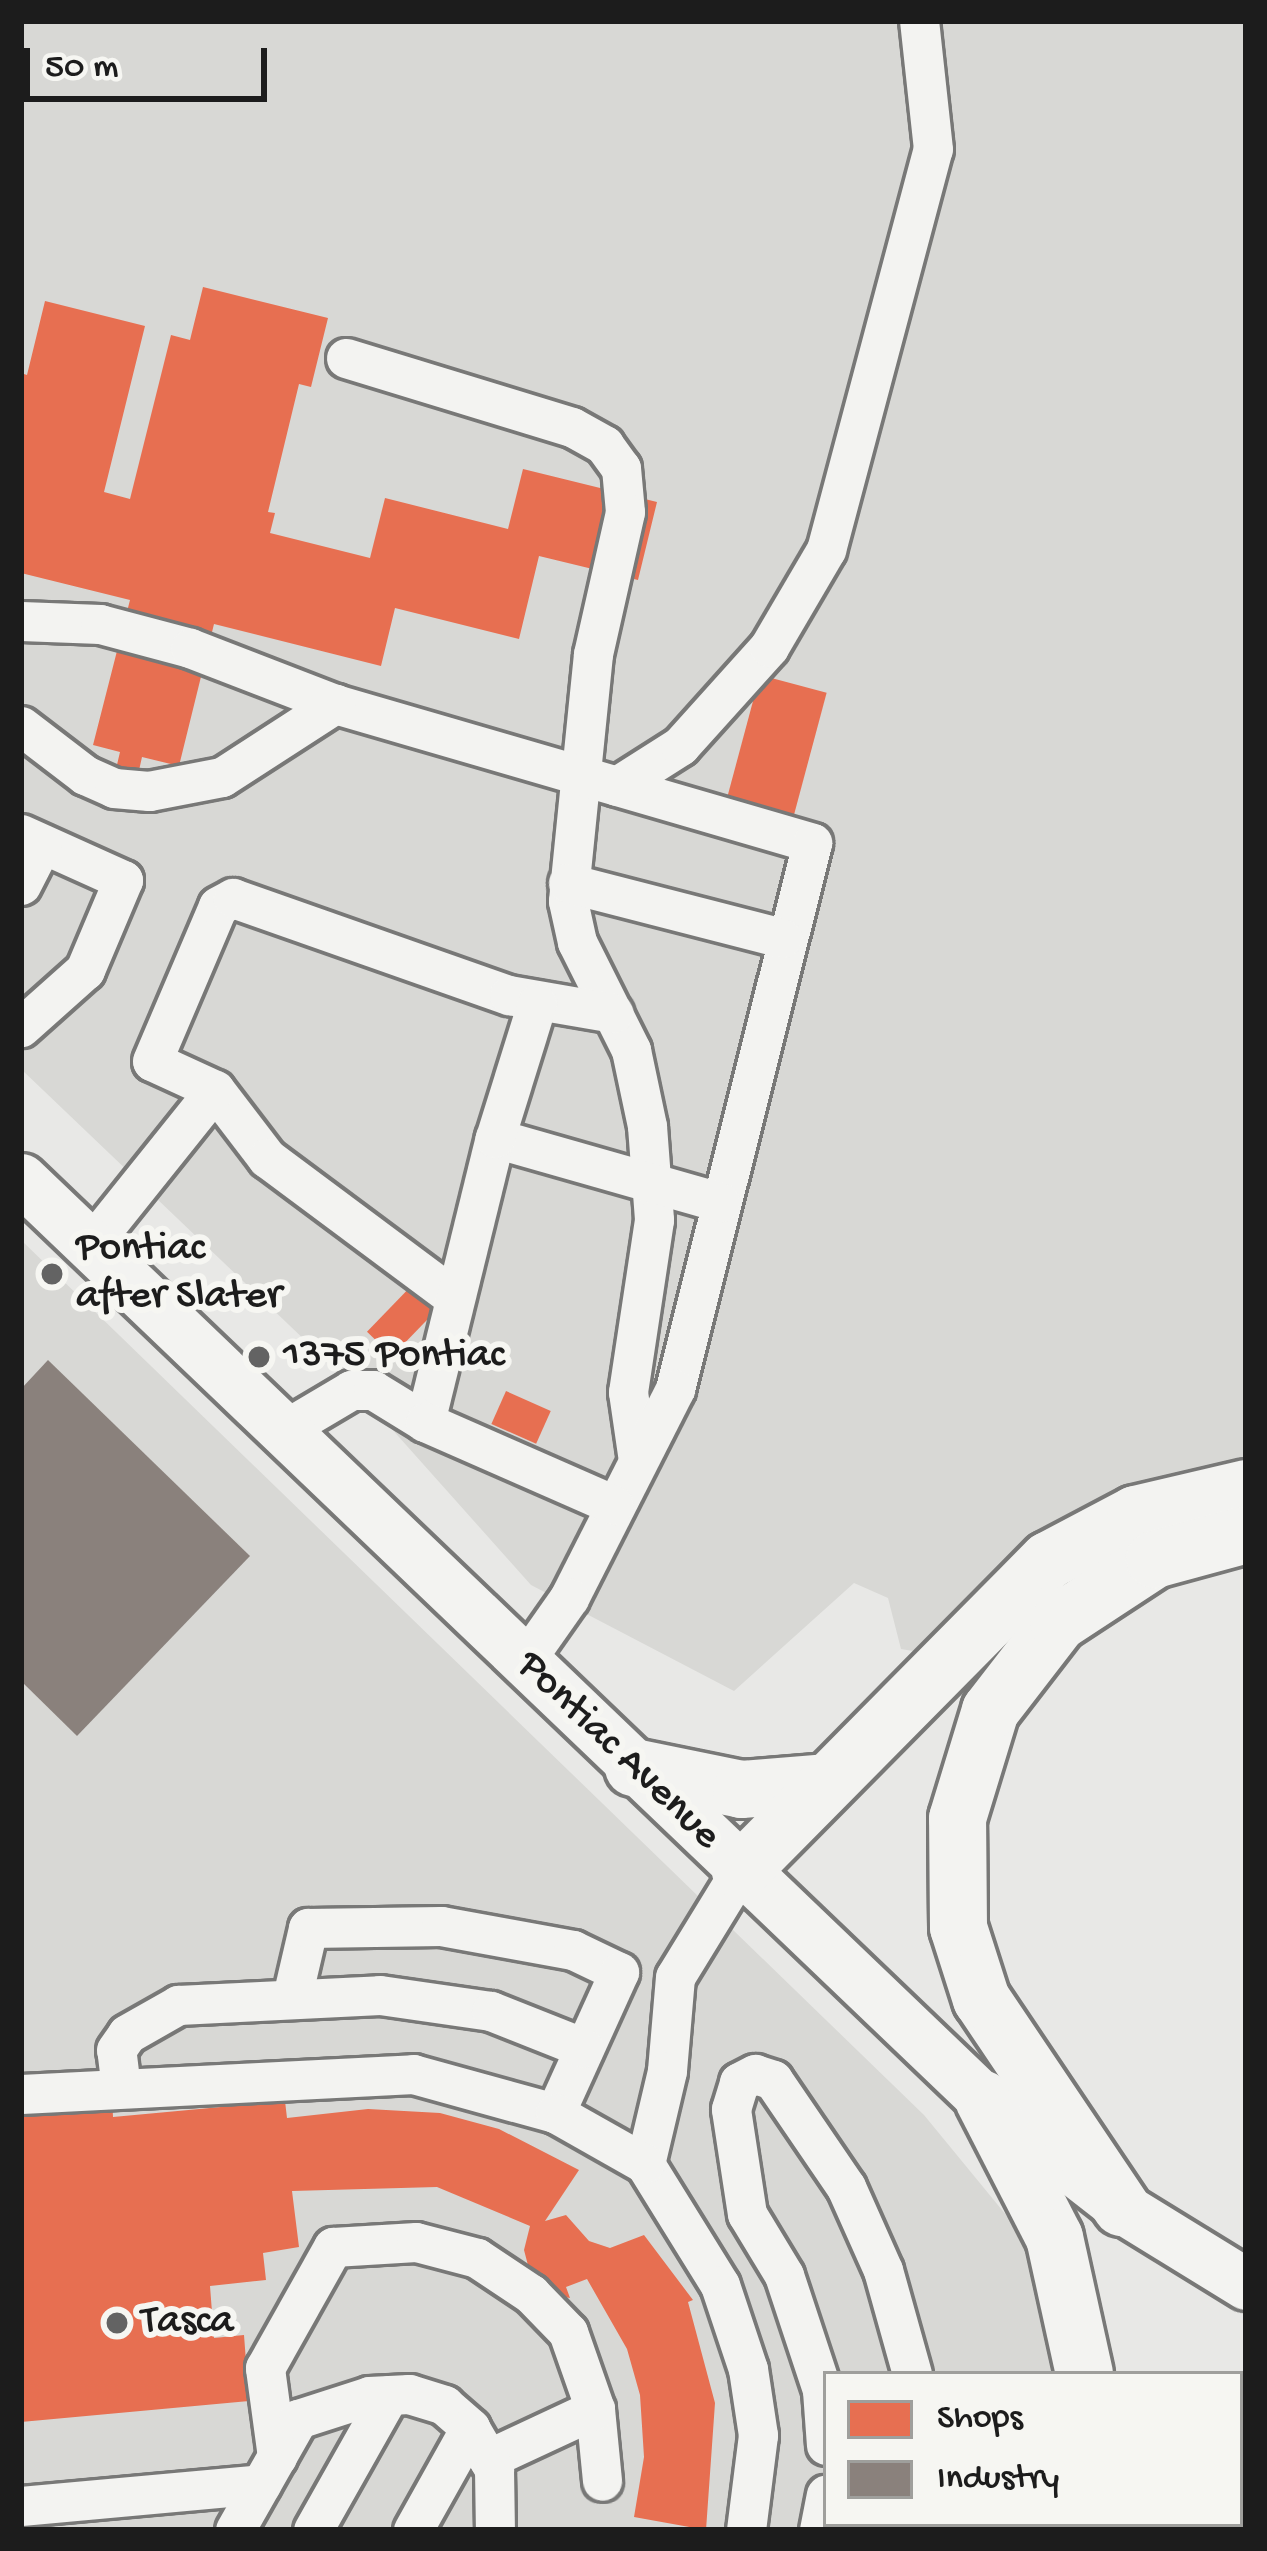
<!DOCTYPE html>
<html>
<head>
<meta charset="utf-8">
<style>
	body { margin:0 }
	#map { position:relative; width:1267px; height:2551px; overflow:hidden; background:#e8e8e6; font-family:"Gochi Hand",sans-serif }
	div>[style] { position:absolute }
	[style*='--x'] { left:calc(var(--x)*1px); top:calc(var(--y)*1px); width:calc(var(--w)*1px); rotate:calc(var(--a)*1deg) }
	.built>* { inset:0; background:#d8d8d5 }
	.shops>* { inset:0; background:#e76f51; transform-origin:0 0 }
	.industry>* { inset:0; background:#8a817c }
	.roads { filter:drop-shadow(3px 0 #787877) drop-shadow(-3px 0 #787877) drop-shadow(0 3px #787877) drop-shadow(0 -3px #787877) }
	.minor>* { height:39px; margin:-19.5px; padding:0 19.5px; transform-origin:19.5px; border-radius:19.5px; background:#f3f3f1 }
	.major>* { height:51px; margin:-25.5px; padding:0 25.5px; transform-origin:25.5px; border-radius:25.5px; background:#f3f3f1 }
	.highway>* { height:57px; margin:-28.5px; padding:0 28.5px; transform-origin:28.5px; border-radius:28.5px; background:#f3f3f1 }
	.dots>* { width:33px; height:33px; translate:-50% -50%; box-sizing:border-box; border:6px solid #f6f6f2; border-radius:50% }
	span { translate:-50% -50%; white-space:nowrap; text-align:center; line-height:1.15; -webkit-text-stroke:12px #f6f6f2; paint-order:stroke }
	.poi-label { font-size:42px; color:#1c1c1c }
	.left { translate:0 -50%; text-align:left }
	.street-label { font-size:42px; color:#1c1c1c }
	.frame { position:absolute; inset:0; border:24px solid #1c1c1c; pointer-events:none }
	.legend { position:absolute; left:823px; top:2371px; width:420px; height:156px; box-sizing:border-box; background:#f6f6f2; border:3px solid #9f9f9c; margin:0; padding:15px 21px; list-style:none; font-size:36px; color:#1c1c1c }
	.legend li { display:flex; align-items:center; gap:24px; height:60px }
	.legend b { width:60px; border:3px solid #9f9f9c }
	.scale { position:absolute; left:24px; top:48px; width:243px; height:54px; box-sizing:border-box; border:6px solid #1c1c1c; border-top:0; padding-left:15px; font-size:36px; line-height:42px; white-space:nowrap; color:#1c1c1c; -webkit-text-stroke:9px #f6f6f2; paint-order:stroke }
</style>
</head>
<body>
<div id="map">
	<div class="built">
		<i style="clip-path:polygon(21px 21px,1246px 21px,1246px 1488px,1187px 1498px,937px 1655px,901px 1649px,888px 1598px,854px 1583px,734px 1691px,531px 1585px,357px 1390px,21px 1069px)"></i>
		<i style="clip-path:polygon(21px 1240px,924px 2115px,1025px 2238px,1058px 2374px,826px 2374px,826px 2524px,1052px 2524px,1051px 2530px,21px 2530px)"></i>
	</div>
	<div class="shops">
		<i style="clip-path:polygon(203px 287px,328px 318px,311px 387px,299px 384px,268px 512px,275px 513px,270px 533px,370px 558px,385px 498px,508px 529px,523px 469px,657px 502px,638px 580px,539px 556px,519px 639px,395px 608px,381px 666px,214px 624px,179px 766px,142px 757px,138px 775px,116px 769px,120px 752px,93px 745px,130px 600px,21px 573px,21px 373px,27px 375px,45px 301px,145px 326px,104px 492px,130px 499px,171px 335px,190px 340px)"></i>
		<i style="left:760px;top:675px;width:69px;height:131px;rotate:15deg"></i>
		<i style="left:417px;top:1280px;width:35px;height:72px;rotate:44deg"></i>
		<i style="left:506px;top:1391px;width:49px;height:36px;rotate:24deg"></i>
		<i style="clip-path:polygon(112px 2096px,113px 2117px,285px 2101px,287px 2118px,368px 2109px,440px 2113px,499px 2129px,579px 2170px,545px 2221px,566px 2215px,589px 2241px,610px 2248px,644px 2235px,693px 2300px,688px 2302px,715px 2403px,706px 2530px,634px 2517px,644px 2457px,640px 2395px,627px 2349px,587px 2279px,566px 2287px,570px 2298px,558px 2296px,530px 2273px,524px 2250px,530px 2226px,437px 2187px,292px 2191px,299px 2247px,263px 2253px,266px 2280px,210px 2286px,214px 2338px,244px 2335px,249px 2401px,21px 2422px,21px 2103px)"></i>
	</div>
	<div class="industry">
		<i style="clip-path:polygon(48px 1360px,250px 1556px,77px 1736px,21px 1681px,21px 1389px)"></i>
	</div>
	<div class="roads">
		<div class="minor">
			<i style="--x:346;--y:358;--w:236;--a:17"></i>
			<i style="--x:572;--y:427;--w:37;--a:29"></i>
			<i style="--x:604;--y:445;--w:29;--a:54"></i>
			<i style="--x:621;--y:468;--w:44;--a:84.8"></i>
			<i style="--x:625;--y:512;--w:146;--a:102.7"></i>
			<i style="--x:593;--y:654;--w:248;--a:95.8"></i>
			<i style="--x:568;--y:901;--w:42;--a:77.6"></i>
			<i style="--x:577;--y:942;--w:121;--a:63.4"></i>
			<i style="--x:631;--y:1050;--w:78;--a:78.1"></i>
			<i style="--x:647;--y:1126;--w:94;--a:85.7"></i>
			<i style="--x:654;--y:1220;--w:174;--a:98.6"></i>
			<i style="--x:628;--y:1392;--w:63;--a:81.7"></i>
			<i style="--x:21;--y:621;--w:79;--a:2.2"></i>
			<i style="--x:100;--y:624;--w:93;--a:14.9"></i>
			<i style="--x:190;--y:648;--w:155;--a:21.1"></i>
			<i style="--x:335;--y:704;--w:497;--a:16.2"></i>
			<i style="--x:812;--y:843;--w:563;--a:104.09"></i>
			<i style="--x:675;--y:1389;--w:234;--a:116.9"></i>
			<i style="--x:569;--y:1598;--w:78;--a:125.1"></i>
			<i style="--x:21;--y:726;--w:81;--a:37.4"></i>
			<i style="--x:85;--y:775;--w:32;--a:24"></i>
			<i style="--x:114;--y:788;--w:35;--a:5"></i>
			<i style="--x:149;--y:791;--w:74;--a:-10.9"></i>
			<i style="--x:222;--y:777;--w:135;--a:-32.9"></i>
			<i style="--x:617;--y:786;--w:75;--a:-32.4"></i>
			<i style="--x:680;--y:746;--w:133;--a:-48"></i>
			<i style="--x:769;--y:647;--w:113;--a:-59.6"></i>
			<i style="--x:826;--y:550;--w:415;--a:-75.1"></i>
			<i style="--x:933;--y:149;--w:129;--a:-96.2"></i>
			<i style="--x:21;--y:834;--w:112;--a:24.3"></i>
			<i style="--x:123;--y:880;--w:98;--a:112.9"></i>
			<i style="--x:85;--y:970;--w:86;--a:138.3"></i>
			<i style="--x:568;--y:883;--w:221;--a:14.4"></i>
			<i style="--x:21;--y:885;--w:46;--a:-62.9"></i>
			<i style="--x:215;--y:1090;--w:86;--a:52.6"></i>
			<i style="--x:267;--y:1158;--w:231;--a:36.7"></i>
			<i style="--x:495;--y:1138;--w:234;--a:15.9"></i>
			<i style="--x:89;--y:1247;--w:201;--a:-51.3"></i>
			<i style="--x:215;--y:1090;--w:69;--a:-155.3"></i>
			<i style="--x:152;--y:1061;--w:168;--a:-66.9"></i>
			<i style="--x:218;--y:906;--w:17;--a:-28"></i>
			<i style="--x:233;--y:898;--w:293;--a:19.4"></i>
			<i style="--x:509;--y:995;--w:106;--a:9.8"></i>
			<i style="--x:425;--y:1422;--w:292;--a:-76.2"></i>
			<i style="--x:495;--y:1138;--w:141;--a:-72.7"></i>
			<i style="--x:282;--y:1431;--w:80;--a:-30.7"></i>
			<i style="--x:351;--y:1390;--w:22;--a:0"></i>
			<i style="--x:373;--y:1390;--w:61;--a:31.6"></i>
			<i style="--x:425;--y:1422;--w:206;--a:23.7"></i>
			<i style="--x:740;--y:1871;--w:124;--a:121.5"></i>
			<i style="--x:675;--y:1977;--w:94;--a:94.9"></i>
			<i style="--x:667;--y:2071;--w:96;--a:103.3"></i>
			<i style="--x:645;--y:2164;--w:142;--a:58.2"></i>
			<i style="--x:720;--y:2285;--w:89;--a:71.6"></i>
			<i style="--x:748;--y:2369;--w:67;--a:81.4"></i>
			<i style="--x:758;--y:2435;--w:96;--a:97.2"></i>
			<i style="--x:292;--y:1997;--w:71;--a:-76.9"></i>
			<i style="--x:308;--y:1928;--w:133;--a:-0.9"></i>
			<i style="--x:441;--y:1926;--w:134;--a:10.3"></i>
			<i style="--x:573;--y:1950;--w:51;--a:25.6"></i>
			<i style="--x:619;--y:1972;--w:155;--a:114.4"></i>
			<i style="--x:121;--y:2088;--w:38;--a:-97"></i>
			<i style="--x:116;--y:2050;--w:19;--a:-55"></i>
			<i style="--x:127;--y:2034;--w:59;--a:-29.6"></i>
			<i style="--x:178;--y:2005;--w:202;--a:-2.8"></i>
			<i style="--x:380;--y:1995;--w:112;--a:8.2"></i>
			<i style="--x:491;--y:2011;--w:100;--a:21.7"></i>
			<i style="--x:21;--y:2094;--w:393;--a:-2.9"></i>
			<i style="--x:413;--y:2074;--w:147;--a:15.4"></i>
			<i style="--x:555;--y:2113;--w:103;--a:29.5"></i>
			<i style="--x:595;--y:2409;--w:72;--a:84.4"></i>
			<i style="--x:826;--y:2445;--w:55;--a:-94.2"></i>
			<i style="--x:822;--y:2390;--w:121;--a:-108.3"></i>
			<i style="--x:784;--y:2275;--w:71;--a:-121.2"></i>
			<i style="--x:747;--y:2214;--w:106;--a:-98.7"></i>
			<i style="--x:731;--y:2109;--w:28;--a:-73"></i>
			<i style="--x:739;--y:2082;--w:18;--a:-27"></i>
			<i style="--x:755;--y:2074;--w:19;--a:18"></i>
			<i style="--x:773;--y:2080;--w:130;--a:55.7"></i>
			<i style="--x:846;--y:2187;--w:91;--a:66"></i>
			<i style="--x:883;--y:2270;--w:108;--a:74.4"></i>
			<i style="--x:277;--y:2457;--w:90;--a:-97.7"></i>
			<i style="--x:265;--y:2368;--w:139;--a:-60.7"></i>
			<i style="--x:333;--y:2247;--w:83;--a:-3.4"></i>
			<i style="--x:416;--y:2242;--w:63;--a:14.7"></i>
			<i style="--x:477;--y:2258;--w:65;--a:33.7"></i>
			<i style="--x:531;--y:2294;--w:53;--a:45.8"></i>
			<i style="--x:568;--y:2332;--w:82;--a:70.7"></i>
			<i style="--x:595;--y:2409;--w:118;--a:155"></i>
			<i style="--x:21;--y:2506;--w:241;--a:-5.2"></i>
			<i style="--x:235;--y:2530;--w:128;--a:-60.4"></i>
			<i style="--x:298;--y:2419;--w:75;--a:-17.9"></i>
			<i style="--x:369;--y:2396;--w:40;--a:-2.9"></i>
			<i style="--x:409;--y:2394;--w:37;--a:17"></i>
			<i style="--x:444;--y:2405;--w:35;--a:41"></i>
			<i style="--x:470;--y:2428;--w:48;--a:59.7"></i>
			<i style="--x:494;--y:2469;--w:61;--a:89.1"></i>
			<i style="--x:313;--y:2530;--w:155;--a:-60.6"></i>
			<i style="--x:413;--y:2530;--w:117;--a:-60.8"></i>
			<i style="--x:819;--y:2530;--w:36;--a:-79"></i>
			<i style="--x:910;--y:2530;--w:6;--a:-90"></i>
		</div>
		<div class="major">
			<i style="--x:21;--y:1179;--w:1331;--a:43.72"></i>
			<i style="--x:983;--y:2099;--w:175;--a:38"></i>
			<i style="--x:1121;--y:2207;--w:147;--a:31.6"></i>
		</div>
		<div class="highway">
			<i style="--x:633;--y:1767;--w:110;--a:11.5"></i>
			<i style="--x:741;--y:1789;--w:85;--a:-4.7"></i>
			<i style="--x:740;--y:1871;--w:438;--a:-45.3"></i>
			<i style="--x:1048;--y:1560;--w:98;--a:-27.9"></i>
			<i style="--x:1135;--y:1514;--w:114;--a:-13.2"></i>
			<i style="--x:983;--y:2099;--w:155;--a:62.8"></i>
			<i style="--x:1054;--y:2237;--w:140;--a:77.6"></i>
			<i style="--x:1121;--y:2207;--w:251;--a:-123.9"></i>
			<i style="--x:981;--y:1999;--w:76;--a:-107.7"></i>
			<i style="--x:958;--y:1927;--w:109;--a:-90.5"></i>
			<i style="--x:957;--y:1818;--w:113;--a:-73"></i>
			<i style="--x:990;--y:1710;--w:111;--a:-52.3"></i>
			<i style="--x:1058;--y:1622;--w:115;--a:-33.3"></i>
			<i style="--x:1154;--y:1559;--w:95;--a:-15.2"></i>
			<i style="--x:1075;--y:2530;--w:6;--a:-81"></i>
		</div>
	</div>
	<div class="dots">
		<i style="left:52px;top:1274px;background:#636363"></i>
		<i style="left:259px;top:1357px;background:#636363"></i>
		<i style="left:117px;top:2323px;background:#636363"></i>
	</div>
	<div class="poi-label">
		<span class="left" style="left:76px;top:1274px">Pontiac<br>after Slater</span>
		<span class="left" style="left:283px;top:1357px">1375 Pontiac</span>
		<span class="left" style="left:141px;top:2323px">Tasca</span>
	</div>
	<div class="street-label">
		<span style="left:617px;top:1752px;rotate:44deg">Pontiac Avenue</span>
	</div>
	<div class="frame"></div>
	<ul class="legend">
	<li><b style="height:33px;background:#e76f51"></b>Shops</li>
	<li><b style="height:33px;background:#8a817c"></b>Industry</li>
	</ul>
	<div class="scale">50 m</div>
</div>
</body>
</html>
